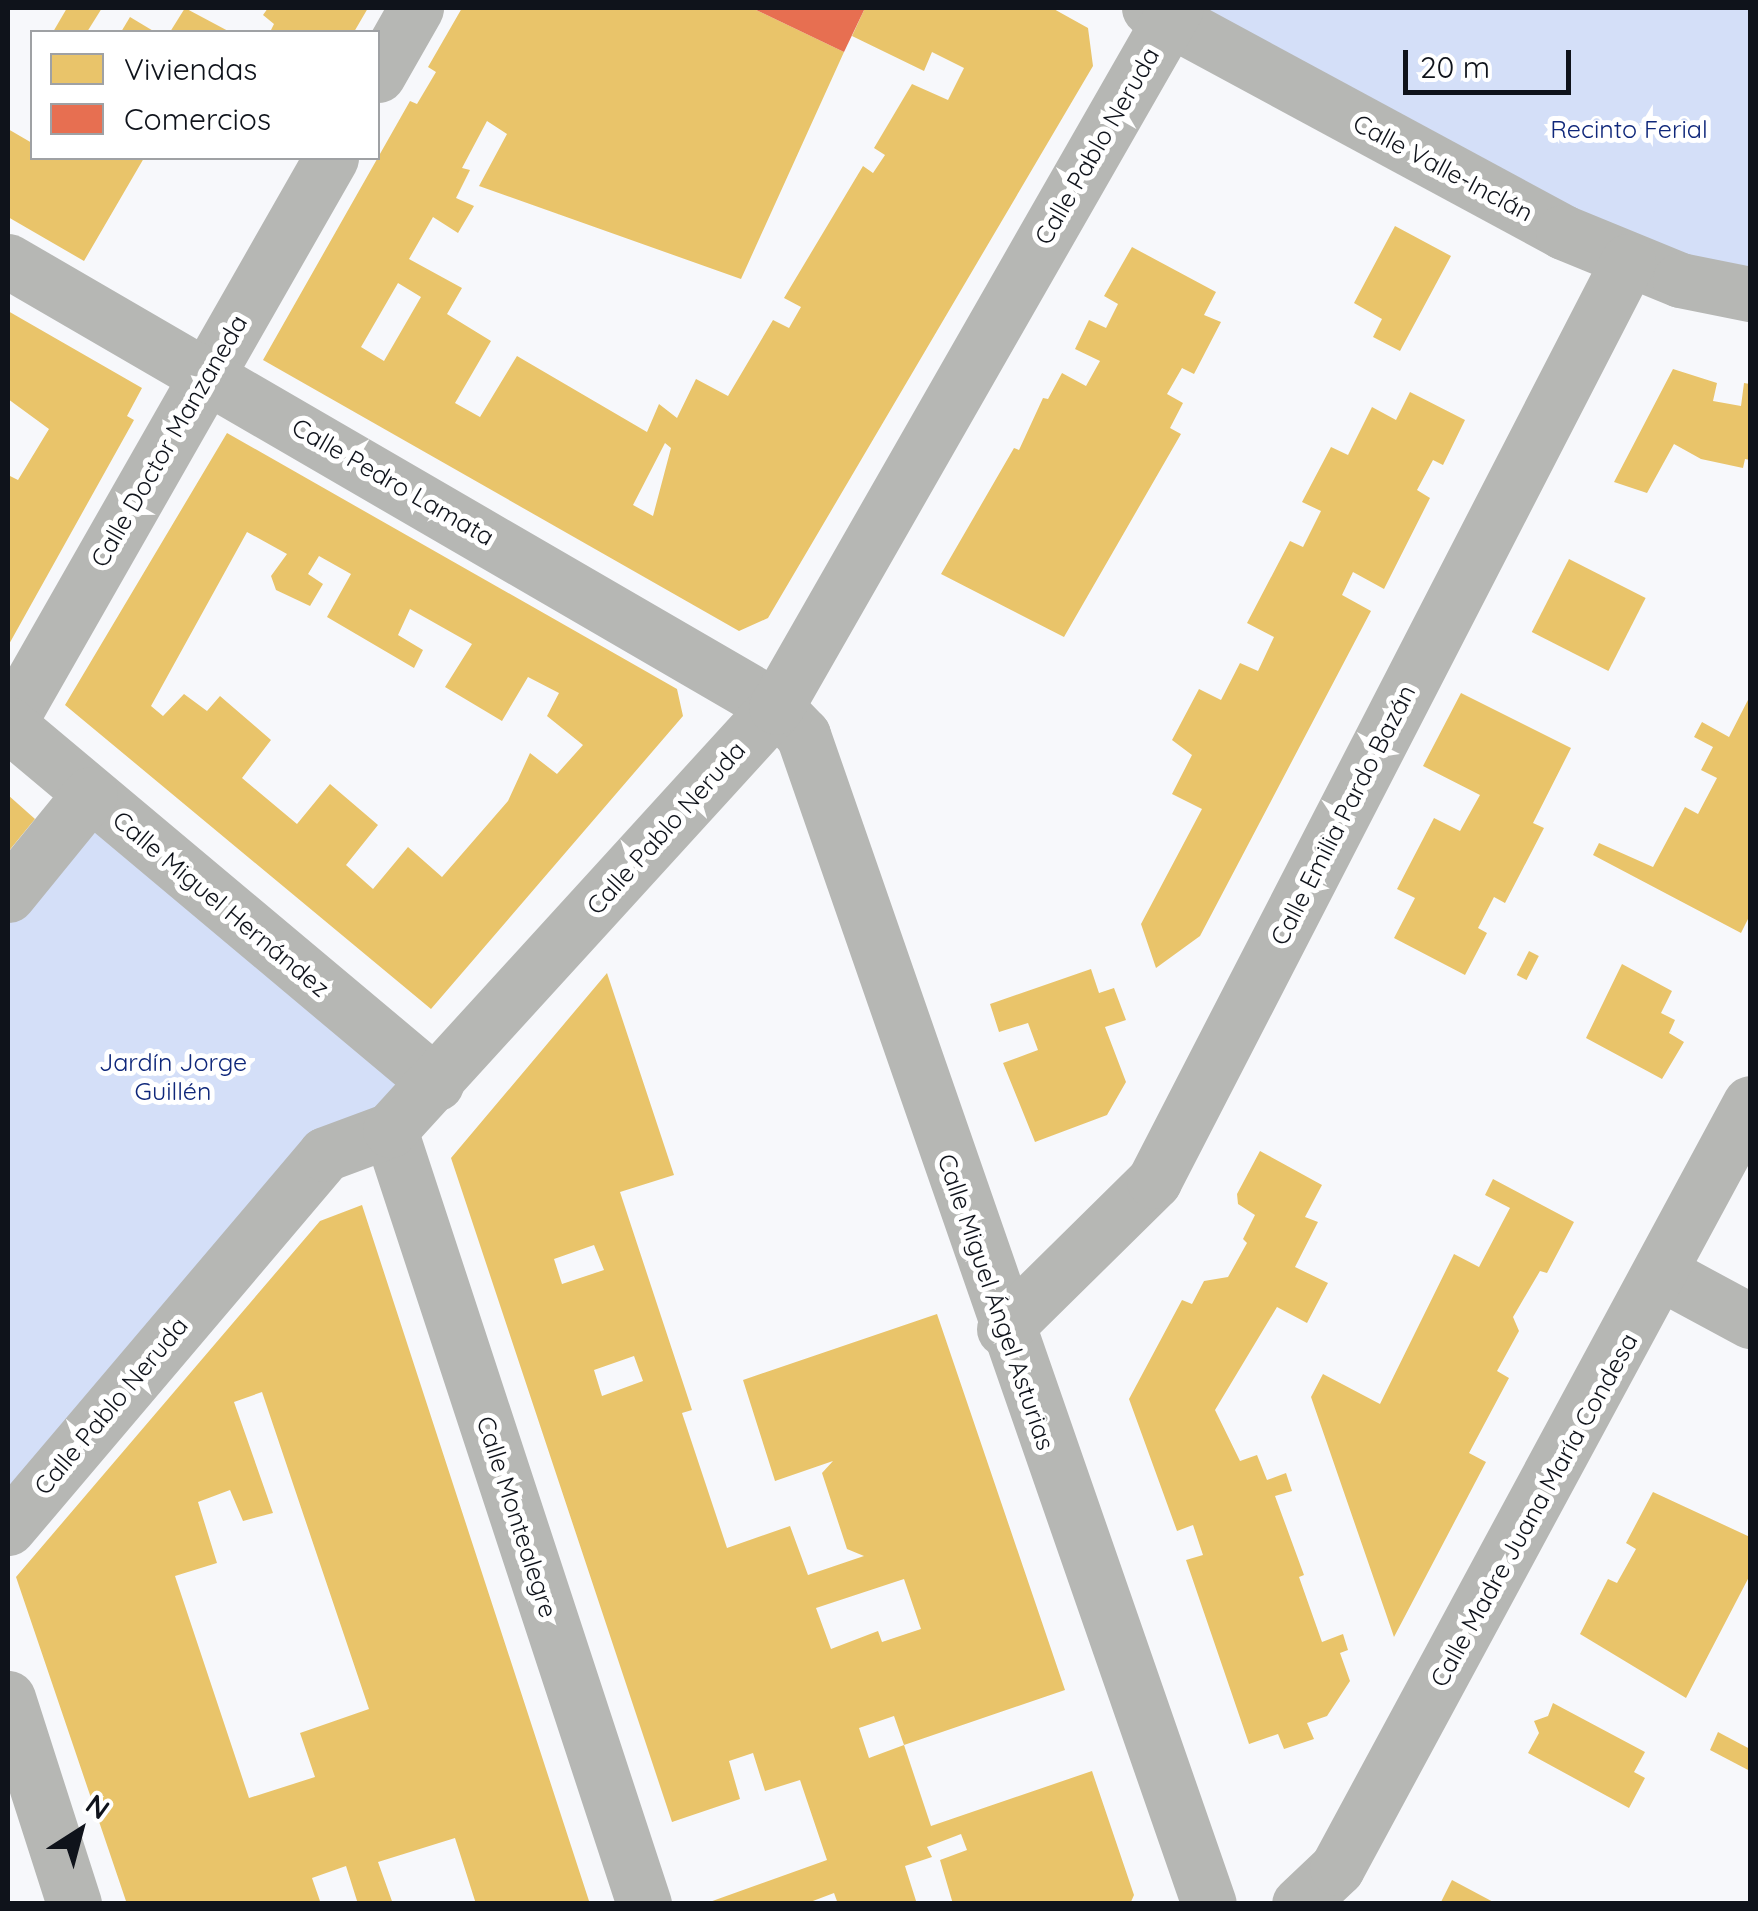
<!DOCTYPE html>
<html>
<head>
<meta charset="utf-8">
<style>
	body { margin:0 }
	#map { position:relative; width:1758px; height:1911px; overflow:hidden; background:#f7f8fb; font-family:Quicksand,sans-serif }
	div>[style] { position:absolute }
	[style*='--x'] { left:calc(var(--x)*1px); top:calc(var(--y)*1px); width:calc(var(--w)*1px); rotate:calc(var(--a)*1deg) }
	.green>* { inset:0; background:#d4dff8 }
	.homes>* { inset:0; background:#e9c46a; transform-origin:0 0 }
	.shops>* { inset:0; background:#e76f51 }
	.street>* { height:55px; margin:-27.5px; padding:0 27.5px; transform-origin:27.5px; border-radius:27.5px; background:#b6b7b4 }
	span { translate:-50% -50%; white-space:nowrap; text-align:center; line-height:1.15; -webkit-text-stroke:10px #fff; paint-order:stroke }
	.park-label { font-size:25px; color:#0f277a }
	.street-label { font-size:25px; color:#0f131b }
	.frame { position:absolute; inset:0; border:10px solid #0f131b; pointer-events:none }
	.legend { position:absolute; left:30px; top:30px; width:350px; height:130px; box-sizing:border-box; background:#fff; border:2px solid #9fa1a4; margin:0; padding:12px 18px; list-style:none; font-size:30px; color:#0f131b }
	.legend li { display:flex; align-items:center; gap:20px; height:50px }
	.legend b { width:50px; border:2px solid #9fa1a4 }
	.north { position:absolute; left:30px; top:1781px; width:100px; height:100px; -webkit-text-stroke:8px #fff; paint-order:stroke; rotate:36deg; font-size:28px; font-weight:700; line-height:40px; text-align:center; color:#0f131b }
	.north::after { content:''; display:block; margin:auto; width:35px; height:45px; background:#0f131b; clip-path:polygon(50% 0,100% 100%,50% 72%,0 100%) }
	.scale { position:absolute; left:1403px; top:50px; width:168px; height:45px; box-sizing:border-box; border:5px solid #0f131b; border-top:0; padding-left:12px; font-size:30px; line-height:35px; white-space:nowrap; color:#0f131b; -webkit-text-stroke:8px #fff; paint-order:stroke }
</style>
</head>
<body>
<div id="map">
	<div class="green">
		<i style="clip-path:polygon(1176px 8px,1750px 8px,1750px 294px,1680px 279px)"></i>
		<i style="clip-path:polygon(90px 794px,436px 1083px,325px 1154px,8px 1528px,8px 895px)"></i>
	</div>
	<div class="homes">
		<i style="clip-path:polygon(67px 8px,102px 8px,87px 32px,53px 32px)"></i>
		<i style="clip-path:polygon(185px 8px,230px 32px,170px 32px)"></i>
		<i style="clip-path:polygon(268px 8px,368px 8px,354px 32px,270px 32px,274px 24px,263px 15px)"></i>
		<i style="clip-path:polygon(evenodd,462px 8px,752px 8px,844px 52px,741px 279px,479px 186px,507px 134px,487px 121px,462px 168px,470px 170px,456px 198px,474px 206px,458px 233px,433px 217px,409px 259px,462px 288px,447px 314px,491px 341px,455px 403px,480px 417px,517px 356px,647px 432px,659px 404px,677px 418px,696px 379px,728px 396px,773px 320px,789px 328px,801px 307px,784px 298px,863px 166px,873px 173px,885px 155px,874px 148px,912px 84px,948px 100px,964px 68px,932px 52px,924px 71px,852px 36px,865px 8px,1052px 8px,1088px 28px,1093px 66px,768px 618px,739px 631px,263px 360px,410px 101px,417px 104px,436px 72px,428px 67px,462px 8px,398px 283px,421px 297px,384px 361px,361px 347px,398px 283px,462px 8px,665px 443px,671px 448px,653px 516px,633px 505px,665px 443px)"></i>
		<i style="clip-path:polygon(130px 17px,155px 32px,121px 32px)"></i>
		<i style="clip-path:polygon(8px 129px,32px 143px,32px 158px,144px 158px,84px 261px,8px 217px)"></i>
		<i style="clip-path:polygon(1395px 226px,1451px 256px,1400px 351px,1373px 337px,1382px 319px,1354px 303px)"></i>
		<i style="clip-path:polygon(1132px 247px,1216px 292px,1204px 315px,1221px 322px,1194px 374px,1182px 368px,1167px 394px,1183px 403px,1170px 428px,1181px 434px,1064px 637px,941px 574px,1014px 448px,1019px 450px,1043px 398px,1048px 399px,1062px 373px,1086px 386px,1100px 361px,1075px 349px,1089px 320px,1106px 328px,1118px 304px,1104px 296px)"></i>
		<i style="clip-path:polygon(8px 311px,142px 388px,127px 416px,134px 420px,8px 646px,8px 475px,18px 480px,49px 429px,8px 399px)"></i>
		<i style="clip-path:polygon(1673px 369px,1717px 383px,1713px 401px,1741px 406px,1744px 383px,1750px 384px,1750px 460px,1745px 459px,1743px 468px,1701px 459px,1674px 444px,1647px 493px,1614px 482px)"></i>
		<i style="clip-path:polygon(1410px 392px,1465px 420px,1443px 465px,1433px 460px,1417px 490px,1430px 498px,1384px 589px,1353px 572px,1342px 595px,1371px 611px,1200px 936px,1156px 968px,1141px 924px,1202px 809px,1172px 794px,1192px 755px,1172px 740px,1199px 689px,1221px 700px,1240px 663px,1258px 671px,1274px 637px,1247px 623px,1290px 541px,1303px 547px,1321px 511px,1302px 502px,1331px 447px,1348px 455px,1372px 407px,1396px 420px)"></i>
		<i style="clip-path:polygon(evenodd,227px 433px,677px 689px,683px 716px,431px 1009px,65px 705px,227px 433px,247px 532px,287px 554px,271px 576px,276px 590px,310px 606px,323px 584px,308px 574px,319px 556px,351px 574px,327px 617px,414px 668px,423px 650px,398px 635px,410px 609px,472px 644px,445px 687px,502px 721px,528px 677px,559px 693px,547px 716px,583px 745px,557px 774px,530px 753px,508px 801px,442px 877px,408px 847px,373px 889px,346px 865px,378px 825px,330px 784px,297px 824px,242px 778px,271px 740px,220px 696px,207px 711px,184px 694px,163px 716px,151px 706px,247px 532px)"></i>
		<i style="left:1569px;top:559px;width:86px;height:82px;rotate:27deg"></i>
		<i style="clip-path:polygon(1461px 693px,1571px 748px,1533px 823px,1544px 828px,1505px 903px,1494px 897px,1478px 928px,1487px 933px,1465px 975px,1394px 938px,1415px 898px,1397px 889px,1434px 818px,1460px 831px,1480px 795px,1423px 766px)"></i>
		<i style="clip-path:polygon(1750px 696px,1750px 915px,1741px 933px,1593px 855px,1599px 843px,1653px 867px,1685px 807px,1698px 814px,1717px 778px,1701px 770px,1713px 747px,1694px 737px,1702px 722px,1729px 737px)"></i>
		<i style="clip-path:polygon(8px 795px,35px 819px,8px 852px)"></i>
		<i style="left:1529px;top:951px;width:11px;height:27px;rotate:27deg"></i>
		<i style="clip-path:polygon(1622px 964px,1672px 991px,1661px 1013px,1675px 1020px,1669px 1033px,1684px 1042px,1662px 1079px,1586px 1038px)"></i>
		<i style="clip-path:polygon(1091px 969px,1099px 993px,1114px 988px,1126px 1020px,1105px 1027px,1126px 1082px,1107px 1115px,1035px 1142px,1003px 1063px,1038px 1050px,1028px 1023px,999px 1032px,990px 1004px)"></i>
		<i style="clip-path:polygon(evenodd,607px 973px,674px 1175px,620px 1192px,692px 1410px,682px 1413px,727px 1548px,790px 1526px,808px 1575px,864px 1556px,847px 1549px,822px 1473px,833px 1461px,775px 1481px,743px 1380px,937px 1314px,1065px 1690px,904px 1745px,894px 1716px,859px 1728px,869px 1758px,904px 1745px,931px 1826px,1092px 1771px,1134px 1895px,1130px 1904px,953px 1904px,940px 1860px,967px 1850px,961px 1834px,927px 1847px,932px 1857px,905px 1866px,917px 1904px,838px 1904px,834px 1893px,805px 1904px,704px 1904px,827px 1860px,800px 1780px,765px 1791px,753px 1753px,729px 1761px,740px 1799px,672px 1822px,451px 1158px,607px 973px,594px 1245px,604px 1270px,562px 1284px,554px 1259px,594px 1245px,607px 973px,634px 1356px,643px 1381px,602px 1396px,594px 1370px,634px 1356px,607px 973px,904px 1579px,921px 1629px,882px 1642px,878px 1631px,831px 1649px,816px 1608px,904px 1579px)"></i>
		<i style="clip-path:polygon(1260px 1151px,1322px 1185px,1305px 1217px,1318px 1222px,1295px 1267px,1328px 1283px,1307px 1323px,1277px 1307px,1215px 1410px,1240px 1461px,1257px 1455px,1267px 1480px,1286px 1473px,1292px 1491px,1275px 1496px,1304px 1575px,1299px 1577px,1322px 1642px,1343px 1634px,1348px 1650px,1340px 1653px,1350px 1681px,1327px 1716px,1307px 1723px,1314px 1739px,1284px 1749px,1278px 1734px,1249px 1744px,1186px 1560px,1203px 1555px,1193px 1525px,1177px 1531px,1129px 1399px,1182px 1300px,1192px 1304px,1204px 1281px,1228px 1277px,1247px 1243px,1243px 1239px,1255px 1215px,1238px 1204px,1237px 1194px)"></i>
		<i style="clip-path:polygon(1493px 1179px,1574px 1222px,1547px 1273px,1540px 1271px,1513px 1317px,1519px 1331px,1497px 1371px,1509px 1378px,1469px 1453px,1486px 1462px,1394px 1637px,1311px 1397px,1323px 1374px,1380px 1404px,1454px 1254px,1479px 1267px,1510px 1208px,1485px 1195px)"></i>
		<i style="clip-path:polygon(evenodd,362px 1205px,590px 1904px,476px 1904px,455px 1838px,378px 1862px,393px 1904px,358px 1904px,346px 1866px,312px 1878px,321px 1904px,127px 1904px,16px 1577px,320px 1221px,362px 1205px,262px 1392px,369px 1709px,300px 1733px,315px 1777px,249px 1798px,175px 1576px,217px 1563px,198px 1502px,230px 1490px,243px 1521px,273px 1513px,234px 1402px,262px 1392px)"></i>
		<i style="clip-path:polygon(1653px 1492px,1750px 1537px,1750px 1575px,1686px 1698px,1580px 1634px,1608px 1579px,1617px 1583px,1636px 1549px,1626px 1543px)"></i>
		<i style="clip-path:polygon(1553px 1703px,1645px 1752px,1634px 1772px,1645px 1778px,1629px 1808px,1528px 1753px,1539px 1733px,1534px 1721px,1548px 1716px)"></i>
		<i style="clip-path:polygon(1718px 1732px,1750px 1749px,1750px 1771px,1710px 1750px)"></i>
		<i style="clip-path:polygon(1452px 1880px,1497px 1904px,1440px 1904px)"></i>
	</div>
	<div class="shops">
		<i style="clip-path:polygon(752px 8px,865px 8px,844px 52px)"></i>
	</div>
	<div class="street">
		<i style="--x:1149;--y:8;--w:471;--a:28.4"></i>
		<i style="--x:1563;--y:232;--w:126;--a:22.3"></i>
		<i style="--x:1680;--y:280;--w:71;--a:11.3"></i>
		<i style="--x:378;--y:75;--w:77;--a:-60.4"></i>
		<i style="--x:331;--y:158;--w:652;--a:119.71"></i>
		<i style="--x:8;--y:724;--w:559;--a:39.99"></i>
		<i style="--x:8;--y:261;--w:888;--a:30.14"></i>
		<i style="--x:776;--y:707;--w:39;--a:46"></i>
		<i style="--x:803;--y:735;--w:1237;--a:70.85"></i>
		<i style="--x:8;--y:895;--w:130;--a:-50.9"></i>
		<i style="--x:390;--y:1130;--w:815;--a:71.83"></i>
		<i style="--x:1663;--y:1274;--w:99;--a:28.4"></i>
		<i style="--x:1004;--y:1329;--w:211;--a:-44.6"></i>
		<i style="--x:1154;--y:1181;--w:1035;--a:-62.74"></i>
		<i style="--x:8;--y:1528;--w:490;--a:-49.7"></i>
		<i style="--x:325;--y:1154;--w:69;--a:-20.3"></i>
		<i style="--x:390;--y:1130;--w:573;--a:-47.62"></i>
		<i style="--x:776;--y:707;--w:805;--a:-60.22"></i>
		<i style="--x:8;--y:1698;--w:216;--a:72.2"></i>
		<i style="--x:1299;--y:1904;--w:52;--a:-43.5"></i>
		<i style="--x:1337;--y:1868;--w:869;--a:-61.64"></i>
	</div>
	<div class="park-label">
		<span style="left:1629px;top:129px">Recinto Ferial</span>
		<span style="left:173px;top:1077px">Jardín Jorge<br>Guillén</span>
	</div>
	<div class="street-label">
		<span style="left:1097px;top:146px;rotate:-60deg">Calle Pablo Neruda</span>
		<span style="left:1443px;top:168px;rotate:28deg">Calle Valle-Inclán</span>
		<span style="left:169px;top:441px;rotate:-60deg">Calle Doctor Manzaneda</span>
		<span style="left:393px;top:482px;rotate:30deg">Calle Pedro Lamata</span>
		<span style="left:1343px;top:815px;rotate:-63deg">Calle Emilia Pardo Bazán</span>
		<span style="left:666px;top:828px;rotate:-48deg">Calle Pablo Neruda</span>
		<span style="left:221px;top:904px;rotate:40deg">Calle Miguel Hernández</span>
		<span style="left:996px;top:1302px;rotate:71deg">Calle Miguel Ángel Asturias</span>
		<span style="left:111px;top:1406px;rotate:-50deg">Calle Pablo Neruda</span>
		<span style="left:1534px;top:1510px;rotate:-61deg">Calle Madre Juana María Condesa</span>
		<span style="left:517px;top:1517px;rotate:72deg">Calle Montealegre</span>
	</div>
	<div class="frame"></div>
	<ul class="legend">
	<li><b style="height:28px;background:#e9c46a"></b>Viviendas</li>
	<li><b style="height:28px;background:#e76f51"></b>Comercios</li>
	</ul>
	<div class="north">N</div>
	<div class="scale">20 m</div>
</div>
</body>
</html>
